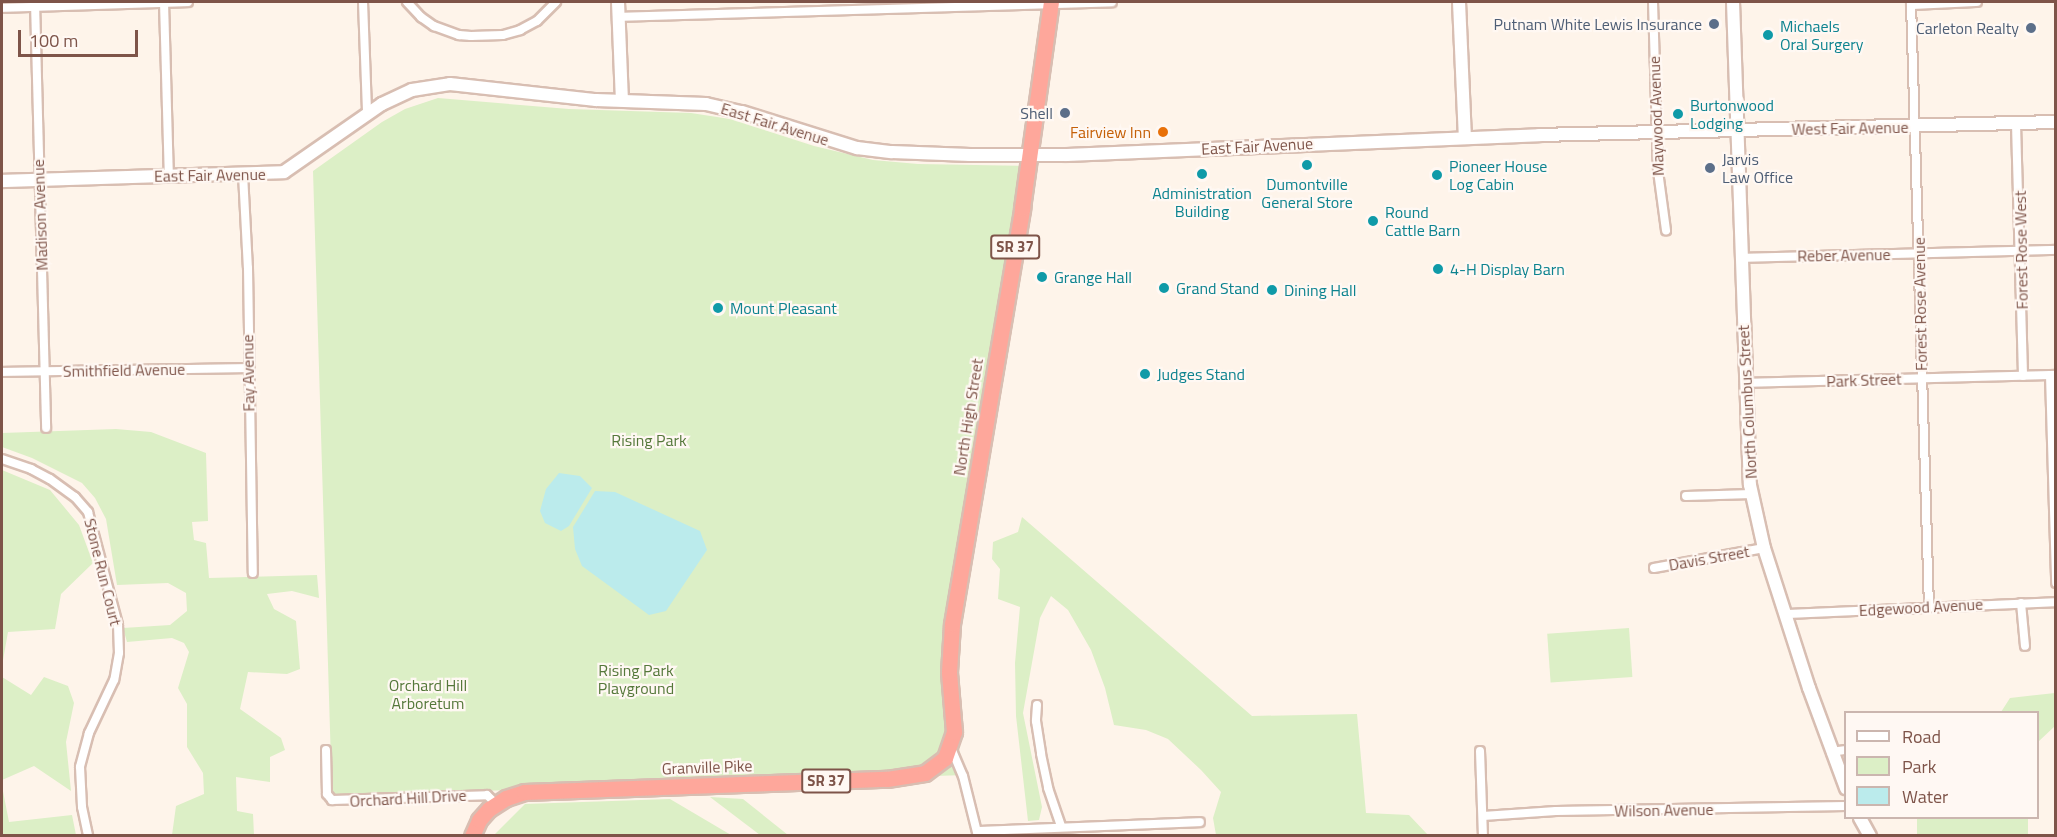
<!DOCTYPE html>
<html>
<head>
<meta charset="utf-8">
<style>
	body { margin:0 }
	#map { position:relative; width:2057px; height:837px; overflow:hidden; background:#fef4ea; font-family:"Titillium Web",sans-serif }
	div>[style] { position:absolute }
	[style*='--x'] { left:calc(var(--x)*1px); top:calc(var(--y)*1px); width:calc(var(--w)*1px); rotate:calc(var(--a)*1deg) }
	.green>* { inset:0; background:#dcefc6; transform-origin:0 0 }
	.water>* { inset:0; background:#bbebec }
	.roads { filter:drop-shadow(2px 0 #d8beb2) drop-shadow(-2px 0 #d8beb2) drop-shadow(0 2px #d8beb2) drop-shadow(0 -2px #d8beb2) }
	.street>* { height:8px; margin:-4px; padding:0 4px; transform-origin:4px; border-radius:4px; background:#fff }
	.secondary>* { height:12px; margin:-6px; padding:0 6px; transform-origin:6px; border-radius:6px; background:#fff }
	.highway>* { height:15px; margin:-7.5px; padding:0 7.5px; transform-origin:7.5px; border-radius:7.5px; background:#fea79b }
	.dots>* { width:16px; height:16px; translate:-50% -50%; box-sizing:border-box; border:3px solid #fff8f3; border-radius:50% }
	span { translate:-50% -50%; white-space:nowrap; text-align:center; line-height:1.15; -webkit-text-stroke:4.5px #fff8f3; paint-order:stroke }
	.shield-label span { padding:2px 4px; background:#fff8f3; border:2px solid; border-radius:4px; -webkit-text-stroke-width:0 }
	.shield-label { font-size:15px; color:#7e5449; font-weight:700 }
	.service-label { font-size:16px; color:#4e5e75 }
	.right { translate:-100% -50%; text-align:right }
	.left { translate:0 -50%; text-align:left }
	.culture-label { font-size:16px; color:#0d838f }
	.street-label { font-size:16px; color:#7e5449 }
	.food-label { font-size:16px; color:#c56008 }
	.park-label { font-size:16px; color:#55783a }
	.frame { position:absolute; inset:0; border:3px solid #7e5449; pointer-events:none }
	.legend { position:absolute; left:1844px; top:711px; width:195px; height:108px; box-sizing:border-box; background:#fff8f3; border:2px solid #cbb6af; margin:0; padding:8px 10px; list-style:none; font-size:18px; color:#7e5449 }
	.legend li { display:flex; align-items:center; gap:12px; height:30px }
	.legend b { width:30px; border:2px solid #cbb6af }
	.scale { position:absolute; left:18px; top:30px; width:120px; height:27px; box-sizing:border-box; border:3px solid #7e5449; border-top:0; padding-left:8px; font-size:18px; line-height:21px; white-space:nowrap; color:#7e5449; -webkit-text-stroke:4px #fff8f3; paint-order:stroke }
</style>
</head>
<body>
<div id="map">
	<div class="green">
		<i style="clip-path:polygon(438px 98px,569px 109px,691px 113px,730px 119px,814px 146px,873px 160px,918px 164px,1028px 166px,952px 624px,953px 722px,965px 775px,332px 796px,313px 171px,382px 122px,405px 109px)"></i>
		<i style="clip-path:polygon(116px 429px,151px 432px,206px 453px,208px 521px,192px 522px,194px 540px,206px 543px,209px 578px,317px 575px,319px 598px,292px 591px,267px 594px,274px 609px,296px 621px,300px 669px,287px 674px,248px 672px,240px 709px,281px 738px,285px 750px,270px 757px,270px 782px,236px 777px,237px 811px,253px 814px,254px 835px,172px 835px,176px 806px,204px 794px,203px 773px,187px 747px,187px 704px,178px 688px,189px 652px,184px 643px,172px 638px,127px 642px,123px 628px,170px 625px,187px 611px,186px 593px,168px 583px,117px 585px,106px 519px,95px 498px,82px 483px,32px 458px,2px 447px,2px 433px)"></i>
		<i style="clip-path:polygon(2px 470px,50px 490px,79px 525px,93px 563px,61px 594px,55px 629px,8px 632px,2px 666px)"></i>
		<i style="clip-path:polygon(1022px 517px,1252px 716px,1357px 714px,1366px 813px,1409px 815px,1428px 835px,1216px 835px,1213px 818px,1221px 792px,1201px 770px,1168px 739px,1146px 730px,1114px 725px,1105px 688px,1091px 650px,1068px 610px,1051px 596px,1040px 618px,1023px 713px,1042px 807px,1039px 820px,1028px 821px,1016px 716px,1015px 663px,1020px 607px,998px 599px,1000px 569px,992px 559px,993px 542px,1018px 532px)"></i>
		<i style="left:1629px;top:628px;width:49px;height:82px;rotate:86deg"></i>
		<i style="clip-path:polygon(2px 677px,31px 695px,44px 677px,68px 686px,74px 703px,66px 742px,71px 791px,34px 766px,2px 780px)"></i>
		<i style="clip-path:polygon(2055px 693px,2055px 726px,2038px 742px,2038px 712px,2001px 712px,2010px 698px)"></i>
		<i style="clip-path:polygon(2px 786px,9px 822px,72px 815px,76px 835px,2px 835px)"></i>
		<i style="clip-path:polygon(710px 797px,743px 799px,788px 835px,760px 835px)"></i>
		<i style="clip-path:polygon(670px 799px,731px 835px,494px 835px,525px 804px)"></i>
		<i style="left:1917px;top:818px;width:111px;height:19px"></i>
	</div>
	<div class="water">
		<i style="clip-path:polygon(559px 473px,580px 476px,592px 488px,569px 526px,561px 531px,545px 523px,540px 511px,546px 489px)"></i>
		<i style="clip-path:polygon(595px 491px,615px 492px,700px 531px,707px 550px,666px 611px,649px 615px,582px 566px,575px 549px,573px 527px)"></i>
	</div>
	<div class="roads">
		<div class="street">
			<i style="--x:35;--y:2;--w:426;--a:88.5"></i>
			<i style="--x:164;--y:2;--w:174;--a:88.4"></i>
			<i style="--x:363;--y:2;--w:111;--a:87.9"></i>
			<i style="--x:407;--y:2;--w:21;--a:47"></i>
			<i style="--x:421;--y:17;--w:16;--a:35"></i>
			<i style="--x:434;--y:26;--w:27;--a:20"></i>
			<i style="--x:459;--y:35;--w:12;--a:5"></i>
			<i style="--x:471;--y:36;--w:32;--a:-2"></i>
			<i style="--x:503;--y:35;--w:18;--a:-16"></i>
			<i style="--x:520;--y:30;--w:19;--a:-28"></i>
			<i style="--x:537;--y:21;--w:27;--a:-45"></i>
			<i style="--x:1653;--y:2;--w:169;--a:88.3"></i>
			<i style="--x:1658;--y:171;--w:60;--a:82.3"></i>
			<i style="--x:1911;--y:2;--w:605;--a:88.3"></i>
			<i style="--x:1911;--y:5;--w:66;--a:-2.6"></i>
			<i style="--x:2;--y:8;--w:186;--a:-1.8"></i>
			<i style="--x:619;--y:17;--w:493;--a:-1.7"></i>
			<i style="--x:2016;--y:124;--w:252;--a:88.4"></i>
			<i style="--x:243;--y:174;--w:94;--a:87"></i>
			<i style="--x:248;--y:268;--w:305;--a:89.1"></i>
			<i style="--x:1741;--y:258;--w:315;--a:-1.5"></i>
			<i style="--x:2;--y:372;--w:245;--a:-0.9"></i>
			<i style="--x:2050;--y:375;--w:208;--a:88.3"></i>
			<i style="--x:1745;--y:383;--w:311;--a:-1.5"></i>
			<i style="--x:2;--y:459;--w:31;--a:19"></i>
			<i style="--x:31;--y:469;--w:21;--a:28"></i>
			<i style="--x:50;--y:479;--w:31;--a:36"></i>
			<i style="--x:75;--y:497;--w:20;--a:49"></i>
			<i style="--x:88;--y:512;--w:117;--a:75.1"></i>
			<i style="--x:118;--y:625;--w:28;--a:88"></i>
			<i style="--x:119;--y:653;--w:27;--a:100"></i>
			<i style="--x:114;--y:680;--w:59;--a:115.3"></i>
			<i style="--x:89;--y:733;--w:35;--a:105"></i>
			<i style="--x:80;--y:767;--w:40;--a:87.1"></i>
			<i style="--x:82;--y:807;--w:30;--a:78"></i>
			<i style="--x:1686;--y:496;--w:66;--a:-1.7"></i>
			<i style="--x:1654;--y:568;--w:112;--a:-10.3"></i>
			<i style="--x:2021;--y:603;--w:43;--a:84.7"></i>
			<i style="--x:1786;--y:614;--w:270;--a:-2.5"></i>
			<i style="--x:1037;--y:705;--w:16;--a:94"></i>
			<i style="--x:1036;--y:721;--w:33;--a:81"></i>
			<i style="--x:1041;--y:754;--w:35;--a:78"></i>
			<i style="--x:1048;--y:788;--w:40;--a:71.1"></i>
			<i style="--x:951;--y:748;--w:30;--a:67"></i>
			<i style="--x:963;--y:776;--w:62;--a:76"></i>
			<i style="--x:326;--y:750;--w:44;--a:88.7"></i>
			<i style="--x:327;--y:794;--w:8;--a:50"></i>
			<i style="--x:332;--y:800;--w:155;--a:-1.8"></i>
			<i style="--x:487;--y:795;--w:13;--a:45"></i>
			<i style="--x:1480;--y:751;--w:85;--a:88"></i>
			<i style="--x:1831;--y:752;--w:15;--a:-8"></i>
			<i style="--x:1483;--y:816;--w:73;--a:-3.9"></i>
			<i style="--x:1556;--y:811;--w:290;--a:-1"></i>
			<i style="--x:977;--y:831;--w:223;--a:-2.3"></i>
		</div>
		<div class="secondary">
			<i style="--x:618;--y:2;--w:98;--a:87.7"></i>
			<i style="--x:1459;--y:2;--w:136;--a:87.5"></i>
			<i style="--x:1733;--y:2;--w:483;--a:88"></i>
			<i style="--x:1750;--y:485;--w:65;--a:77.5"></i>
			<i style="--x:1764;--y:548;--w:147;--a:72.2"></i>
			<i style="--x:1809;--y:688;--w:107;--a:69.7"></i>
			<i style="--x:2;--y:181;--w:282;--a:-1.8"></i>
			<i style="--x:284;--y:172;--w:119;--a:-34.8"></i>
			<i style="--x:382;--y:104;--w:33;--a:-25"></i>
			<i style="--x:412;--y:90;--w:38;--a:-9"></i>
			<i style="--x:450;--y:84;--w:147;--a:6.3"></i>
			<i style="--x:596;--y:100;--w:110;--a:2.1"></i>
			<i style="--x:706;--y:104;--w:37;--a:13"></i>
			<i style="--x:742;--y:112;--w:121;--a:17.4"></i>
			<i style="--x:857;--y:148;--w:35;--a:7"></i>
			<i style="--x:892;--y:152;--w:78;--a:2.2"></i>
			<i style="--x:970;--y:155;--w:97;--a:0"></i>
			<i style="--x:1067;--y:155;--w:472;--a:-2.4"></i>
			<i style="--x:1539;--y:135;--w:517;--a:-1.44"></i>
			<i style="--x:1860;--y:818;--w:21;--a:61"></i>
		</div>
		<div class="highway">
			<i style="--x:472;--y:836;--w:17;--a:-66"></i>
			<i style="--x:479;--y:820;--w:15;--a:-48"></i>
			<i style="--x:489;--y:809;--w:20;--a:-33"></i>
			<i style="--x:506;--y:798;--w:19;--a:-18"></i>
			<i style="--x:524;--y:792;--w:363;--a:-2.1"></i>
			<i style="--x:887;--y:779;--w:38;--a:-9"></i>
			<i style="--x:925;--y:773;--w:25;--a:-37"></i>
			<i style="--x:945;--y:758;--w:28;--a:-71"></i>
			<i style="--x:954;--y:732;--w:60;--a:-94.8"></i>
			<i style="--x:949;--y:672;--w:48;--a:-86.4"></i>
			<i style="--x:952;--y:624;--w:422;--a:-80.4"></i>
			<i style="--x:1022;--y:208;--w:208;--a:-82"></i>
		</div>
	</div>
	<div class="dots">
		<i style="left:1714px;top:24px;background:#5c6f8a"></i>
		<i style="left:2031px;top:28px;background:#5c6f8a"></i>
		<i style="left:1768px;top:35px;background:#0f9aa8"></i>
		<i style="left:1065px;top:113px;background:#5c6f8a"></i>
		<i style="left:1678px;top:114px;background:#0f9aa8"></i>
		<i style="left:1163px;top:132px;background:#e8710a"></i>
		<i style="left:1307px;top:165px;background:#0f9aa8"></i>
		<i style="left:1710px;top:168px;background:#5c6f8a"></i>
		<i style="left:1202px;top:174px;background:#0f9aa8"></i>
		<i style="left:1437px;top:175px;background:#0f9aa8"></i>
		<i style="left:1373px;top:221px;background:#0f9aa8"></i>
		<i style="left:1438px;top:269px;background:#0f9aa8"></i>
		<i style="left:1042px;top:277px;background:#0f9aa8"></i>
		<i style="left:1164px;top:288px;background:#0f9aa8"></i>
		<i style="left:1272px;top:290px;background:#0f9aa8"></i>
		<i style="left:718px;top:308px;background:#0f9aa8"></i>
		<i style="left:1145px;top:374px;background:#0f9aa8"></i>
	</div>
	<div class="shield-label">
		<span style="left:1015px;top:247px">SR 37</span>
		<span style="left:826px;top:781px">SR 37</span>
	</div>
	<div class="service-label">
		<span class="right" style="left:1702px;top:24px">Putnam White Lewis Insurance</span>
		<span class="right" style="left:2019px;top:28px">Carleton Realty</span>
		<span class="right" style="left:1053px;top:113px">Shell</span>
		<span class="left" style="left:1722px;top:168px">Jarvis<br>Law Office</span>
	</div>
	<div class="culture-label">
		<span class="left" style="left:1780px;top:35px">Michaels<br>Oral Surgery</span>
		<span class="left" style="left:1690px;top:114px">Burtonwood<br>Lodging</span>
		<span class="left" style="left:1449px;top:175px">Pioneer House<br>Log Cabin</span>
		<span style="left:1307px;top:193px">Dumontville<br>General Store</span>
		<span style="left:1202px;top:202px">Administration<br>Building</span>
		<span class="left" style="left:1385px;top:221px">Round<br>Cattle Barn</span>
		<span class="left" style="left:1450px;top:269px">4-H Display Barn</span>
		<span class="left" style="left:1054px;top:277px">Grange Hall</span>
		<span class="left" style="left:1176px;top:288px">Grand Stand</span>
		<span class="left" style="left:1284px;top:290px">Dining Hall</span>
		<span class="left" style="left:730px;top:308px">Mount Pleasant</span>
		<span class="left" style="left:1157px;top:374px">Judges Stand</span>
	</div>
	<div class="street-label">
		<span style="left:1656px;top:116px;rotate:-92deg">Maywood Avenue</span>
		<span style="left:775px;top:124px;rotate:17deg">East Fair Avenue</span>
		<span style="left:1850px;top:128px;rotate:-1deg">West Fair Avenue</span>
		<span style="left:1257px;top:146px;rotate:-3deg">East Fair Avenue</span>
		<span style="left:210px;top:175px;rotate:-1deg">East Fair Avenue</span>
		<span style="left:40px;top:215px;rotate:-92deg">Madison Avenue</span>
		<span style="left:2021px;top:250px;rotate:-91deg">Forest Rose West</span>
		<span style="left:1844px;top:255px;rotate:-1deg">Reber Avenue</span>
		<span style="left:1920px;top:304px;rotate:-91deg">Forest Rose Avenue</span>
		<span style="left:124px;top:370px;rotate:-1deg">Smithfield Avenue</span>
		<span style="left:248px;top:373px;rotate:-91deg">Fay Avenue</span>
		<span style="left:1864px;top:380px;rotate:-2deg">Park Street</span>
		<span style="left:1747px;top:402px;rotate:-93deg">North Columbus Street</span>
		<span style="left:968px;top:417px;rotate:-81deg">North High Street</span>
		<span style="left:1709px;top:558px;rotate:-10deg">Davis Street</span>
		<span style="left:103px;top:572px;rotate:76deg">Stone Run Court</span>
		<span style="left:1921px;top:607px;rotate:-3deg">Edgewood Avenue</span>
		<span style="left:707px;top:767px;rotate:-2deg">Granville Pike</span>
		<span style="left:408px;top:798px;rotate:-3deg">Orchard Hill Drive</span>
		<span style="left:1664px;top:810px;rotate:-1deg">Wilson Avenue</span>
	</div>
	<div class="food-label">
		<span class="right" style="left:1151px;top:132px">Fairview Inn</span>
	</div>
	<div class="park-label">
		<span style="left:649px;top:440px">Rising Park</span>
		<span style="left:636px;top:679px">Rising Park<br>Playground</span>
		<span style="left:428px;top:694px">Orchard Hill<br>Arboretum</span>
	</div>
	<div class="frame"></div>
	<ul class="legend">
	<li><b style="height:8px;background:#fff"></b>Road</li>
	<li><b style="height:16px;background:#dcefc6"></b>Park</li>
	<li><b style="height:16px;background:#bbebec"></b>Water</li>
	</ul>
	<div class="scale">100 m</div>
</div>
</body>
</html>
